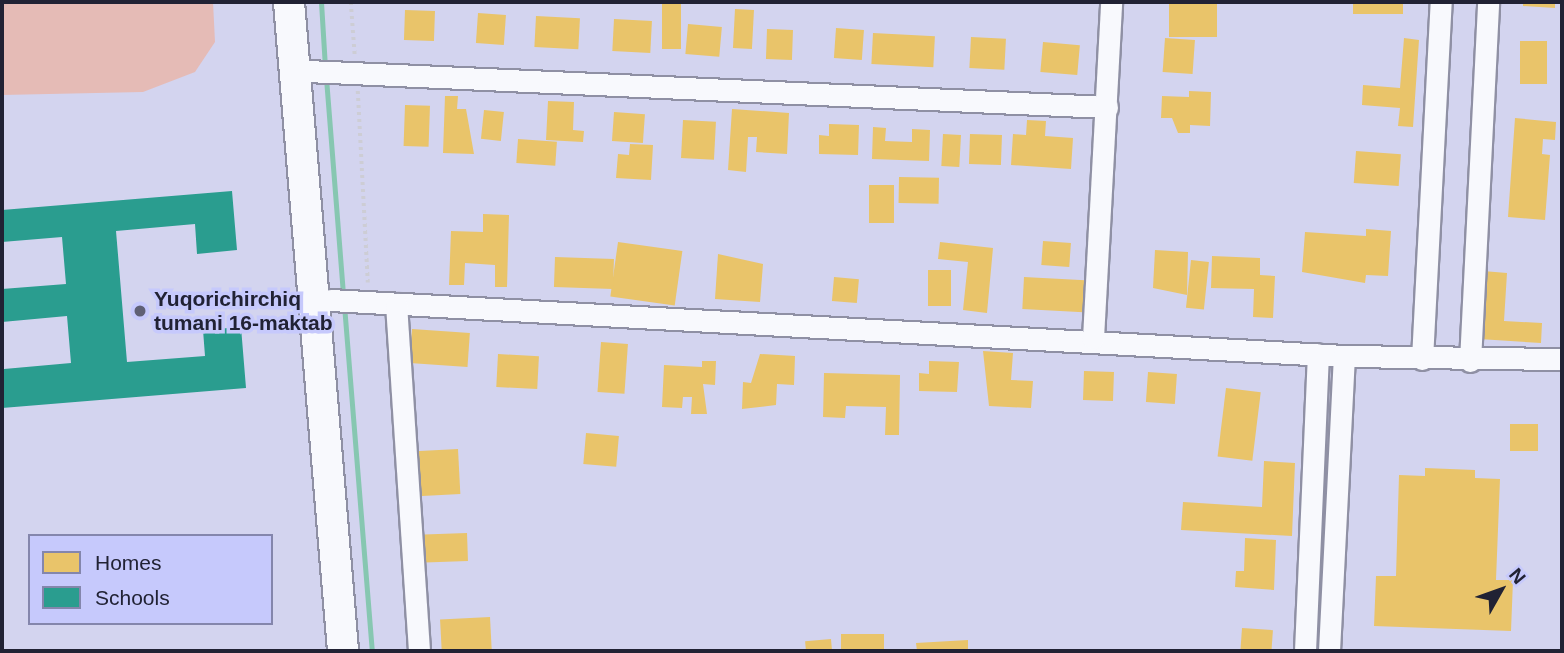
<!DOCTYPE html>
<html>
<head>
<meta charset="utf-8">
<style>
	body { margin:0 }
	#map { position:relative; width:1564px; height:653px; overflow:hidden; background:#d3d4ef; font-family:Arial,sans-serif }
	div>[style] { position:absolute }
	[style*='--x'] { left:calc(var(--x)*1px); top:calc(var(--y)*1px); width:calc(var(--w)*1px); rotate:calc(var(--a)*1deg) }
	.green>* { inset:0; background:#e5bbb6 }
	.homes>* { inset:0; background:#e9c46a; transform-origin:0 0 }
	.schools>* { inset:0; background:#2a9d8f }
	.stream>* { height:5px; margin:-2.5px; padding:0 2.5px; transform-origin:2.5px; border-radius:2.5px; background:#87c7b1 }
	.path>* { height:3.5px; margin-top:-1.75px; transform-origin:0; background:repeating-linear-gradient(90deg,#cdcdd5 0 3.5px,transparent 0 7px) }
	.roads { filter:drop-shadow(2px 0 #8f90a4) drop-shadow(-2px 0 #8f90a4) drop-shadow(0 2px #8f90a4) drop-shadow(0 -2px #8f90a4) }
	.street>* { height:21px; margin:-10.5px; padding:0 10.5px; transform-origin:10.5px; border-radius:10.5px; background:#f8f9fd }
	.secondary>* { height:30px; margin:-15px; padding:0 15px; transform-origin:15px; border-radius:15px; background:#f8f9fd }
	.dots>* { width:19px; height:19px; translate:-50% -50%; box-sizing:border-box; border:4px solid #c6c9fc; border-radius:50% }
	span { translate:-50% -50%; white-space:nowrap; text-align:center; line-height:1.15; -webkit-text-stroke:7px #c6c9fc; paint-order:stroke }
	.poi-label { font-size:21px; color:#212234; font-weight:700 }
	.left { translate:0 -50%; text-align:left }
	.frame { position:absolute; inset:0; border:4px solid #212234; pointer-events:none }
	.legend { position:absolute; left:28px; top:534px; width:245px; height:91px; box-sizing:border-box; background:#c6c9fc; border:2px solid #8486ac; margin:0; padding:9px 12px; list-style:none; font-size:21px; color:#212234 }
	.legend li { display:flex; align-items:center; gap:14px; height:35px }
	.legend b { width:35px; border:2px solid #8486ac }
	.north { position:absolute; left:1466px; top:555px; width:70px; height:70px; -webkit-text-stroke:5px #c6c9fc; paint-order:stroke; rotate:50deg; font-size:19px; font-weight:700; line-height:28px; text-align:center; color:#212234 }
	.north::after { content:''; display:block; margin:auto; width:24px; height:32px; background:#212234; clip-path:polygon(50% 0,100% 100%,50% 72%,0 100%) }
</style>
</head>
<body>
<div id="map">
	<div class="green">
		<i style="clip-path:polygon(2px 2px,213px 2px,215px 42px,195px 72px,143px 92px,2px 95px)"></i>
	</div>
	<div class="homes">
		<i style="left:662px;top:2px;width:19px;height:47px"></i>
		<i style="left:1169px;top:2px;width:48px;height:35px"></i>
		<i style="left:1353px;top:2px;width:50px;height:12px"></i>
		<i style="clip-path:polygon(1523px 2px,1555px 2px,1555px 8px,1523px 6px)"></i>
		<i style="left:735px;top:9px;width:19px;height:39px;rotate:3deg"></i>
		<i style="left:405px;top:10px;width:30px;height:30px;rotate:2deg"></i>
		<i style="left:478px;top:13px;width:28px;height:30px;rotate:4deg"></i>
		<i style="left:536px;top:16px;width:44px;height:31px;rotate:3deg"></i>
		<i style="left:614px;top:19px;width:38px;height:32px;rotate:3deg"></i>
		<i style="left:688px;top:24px;width:34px;height:30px;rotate:5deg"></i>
		<i style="left:836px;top:28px;width:28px;height:30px;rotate:4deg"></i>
		<i style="left:767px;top:29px;width:26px;height:30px;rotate:2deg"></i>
		<i style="left:873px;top:33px;width:62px;height:31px;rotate:3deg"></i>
		<i style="left:971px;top:37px;width:35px;height:31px;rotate:3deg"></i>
		<i style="left:1165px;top:38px;width:30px;height:34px;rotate:4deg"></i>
		<i style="clip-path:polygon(1404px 38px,1419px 40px,1413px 127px,1398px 126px,1400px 108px,1362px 105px,1363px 85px,1400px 88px)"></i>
		<i style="left:1520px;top:41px;width:27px;height:43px"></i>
		<i style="left:1043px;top:42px;width:37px;height:30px;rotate:5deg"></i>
		<i style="clip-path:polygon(1189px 91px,1211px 92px,1210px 126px,1190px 125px,1190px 133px,1178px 133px,1172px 118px,1161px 118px,1162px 96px,1189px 97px)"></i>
		<i style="clip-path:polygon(445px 96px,458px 96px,457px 109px,466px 109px,474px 154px,443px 153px)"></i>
		<i style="clip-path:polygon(548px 101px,574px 102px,573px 130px,584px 131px,583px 142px,546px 140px)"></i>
		<i style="left:405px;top:105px;width:25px;height:41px;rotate:2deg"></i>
		<i style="clip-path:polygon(732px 109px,789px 113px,787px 154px,756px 152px,757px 137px,748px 137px,746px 172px,728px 170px)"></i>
		<i style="left:484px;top:110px;width:20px;height:29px;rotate:6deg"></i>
		<i style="left:614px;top:112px;width:31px;height:29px;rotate:4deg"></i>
		<i style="clip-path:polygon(1515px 118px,1556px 122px,1555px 140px,1543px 139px,1542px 154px,1550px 155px,1545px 220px,1508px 217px)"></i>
		<i style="left:683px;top:120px;width:33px;height:38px;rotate:3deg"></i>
		<i style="clip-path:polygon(1027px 120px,1046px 121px,1045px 136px,1073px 138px,1071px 169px,1011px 165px,1013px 134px,1026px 135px)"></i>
		<i style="clip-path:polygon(829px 124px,859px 125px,858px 155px,819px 154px,819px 135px,829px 136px)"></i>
		<i style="clip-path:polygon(873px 127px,886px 128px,885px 141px,912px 142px,912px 129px,930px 130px,929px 161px,872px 159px)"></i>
		<i style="left:943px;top:134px;width:18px;height:32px;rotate:3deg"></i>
		<i style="left:970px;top:134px;width:32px;height:30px;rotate:2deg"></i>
		<i style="left:518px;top:139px;width:39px;height:24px;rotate:4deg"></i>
		<i style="clip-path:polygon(630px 144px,653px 145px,651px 180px,616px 178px,618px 154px,629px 155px)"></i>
		<i style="left:1356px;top:151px;width:45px;height:32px;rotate:4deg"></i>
		<i style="left:899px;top:177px;width:40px;height:26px;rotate:1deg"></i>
		<i style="left:869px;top:185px;width:25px;height:38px"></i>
		<i style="clip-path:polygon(483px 214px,509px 215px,507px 287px,495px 287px,495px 265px,465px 263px,464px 285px,449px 285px,451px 231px,483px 232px)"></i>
		<i style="clip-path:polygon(1366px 229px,1391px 231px,1388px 276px,1366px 275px,1365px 283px,1302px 272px,1305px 232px,1366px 236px)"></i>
		<i style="left:1043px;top:241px;width:28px;height:24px;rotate:4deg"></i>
		<i style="left:618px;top:242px;width:65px;height:55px;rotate:8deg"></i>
		<i style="clip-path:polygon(940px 242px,993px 248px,987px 313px,963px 310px,968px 262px,938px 259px)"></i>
		<i style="clip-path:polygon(1155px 250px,1188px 252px,1187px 295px,1153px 288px)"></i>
		<i style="clip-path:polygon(718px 254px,763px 264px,760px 302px,715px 299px)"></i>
		<i style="clip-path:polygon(1212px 256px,1260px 258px,1260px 275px,1275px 276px,1273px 318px,1253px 317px,1254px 289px,1211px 288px)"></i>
		<i style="left:555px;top:257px;width:59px;height:30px;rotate:2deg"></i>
		<i style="left:1191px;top:260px;width:18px;height:48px;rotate:6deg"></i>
		<i style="left:928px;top:270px;width:23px;height:36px"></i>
		<i style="clip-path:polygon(1483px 271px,1507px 273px,1504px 321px,1542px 323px,1541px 343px,1479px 339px)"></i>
		<i style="left:834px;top:277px;width:25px;height:24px;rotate:5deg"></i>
		<i style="left:1024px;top:277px;width:66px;height:32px;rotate:3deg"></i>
		<i style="left:412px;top:329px;width:58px;height:34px;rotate:4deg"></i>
		<i style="left:601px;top:342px;width:27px;height:50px;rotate:4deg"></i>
		<i style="clip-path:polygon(983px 351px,1013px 353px,1011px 380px,1033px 381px,1031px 408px,989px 406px)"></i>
		<i style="left:498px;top:354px;width:41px;height:33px;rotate:3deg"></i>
		<i style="clip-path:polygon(760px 354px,795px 356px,794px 385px,777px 384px,776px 405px,742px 409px,743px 382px,751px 383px)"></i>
		<i style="clip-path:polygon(702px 361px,716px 361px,715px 385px,703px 384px,707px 414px,691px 414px,692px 397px,683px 397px,682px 408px,662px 407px,664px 365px,702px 367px)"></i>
		<i style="clip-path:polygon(929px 361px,959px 362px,957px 392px,919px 391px,919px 373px,929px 374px)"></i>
		<i style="left:1084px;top:371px;width:30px;height:29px;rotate:2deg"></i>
		<i style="left:1148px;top:372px;width:29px;height:30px;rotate:4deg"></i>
		<i style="clip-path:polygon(824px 373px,900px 375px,899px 435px,885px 435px,886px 407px,846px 406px,845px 418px,823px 417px)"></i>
		<i style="left:1226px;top:388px;width:35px;height:69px;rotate:7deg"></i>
		<i style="left:1510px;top:424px;width:28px;height:27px"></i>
		<i style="left:586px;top:433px;width:33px;height:31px;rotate:5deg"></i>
		<i style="left:458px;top:449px;width:45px;height:43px;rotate:87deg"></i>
		<i style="clip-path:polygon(1264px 461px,1295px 463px,1292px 536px,1181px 530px,1183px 502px,1262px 507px)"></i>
		<i style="clip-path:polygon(1425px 468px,1475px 470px,1475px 478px,1500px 479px,1496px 580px,1513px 580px,1511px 631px,1374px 626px,1376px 576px,1396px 576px,1399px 475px,1425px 476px)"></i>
		<i style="left:467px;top:533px;width:28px;height:43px;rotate:88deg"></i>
		<i style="clip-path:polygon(1245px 538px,1276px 540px,1274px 590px,1235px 587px,1236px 571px,1244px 571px)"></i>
		<i style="left:490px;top:617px;width:34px;height:50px;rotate:87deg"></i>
		<i style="left:1242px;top:628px;width:31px;height:23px;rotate:4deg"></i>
		<i style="left:884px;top:634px;width:17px;height:43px;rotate:90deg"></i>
		<i style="left:831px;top:639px;width:12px;height:26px;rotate:85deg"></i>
		<i style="clip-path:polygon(968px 640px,968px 651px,917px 651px,916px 643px)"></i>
	</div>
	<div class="schools">
		<i style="clip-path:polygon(232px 191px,237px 250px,197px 254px,195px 224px,116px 231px,127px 362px,205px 356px,203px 330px,241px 327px,246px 388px,2px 408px,2px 362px,4px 369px,71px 363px,67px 316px,2px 322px,2px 289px,66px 284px,62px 237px,2px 242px,2px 210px)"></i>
	</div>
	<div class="stream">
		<i style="--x:321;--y:2;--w:66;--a:86.5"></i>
		<i style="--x:326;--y:78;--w:218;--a:85.5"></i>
		<i style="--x:344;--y:305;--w:347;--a:85.4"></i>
	</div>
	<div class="path">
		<i style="--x:351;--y:2;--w:54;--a:85.8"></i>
		<i style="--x:358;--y:91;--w:192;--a:87"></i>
	</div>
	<div class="roads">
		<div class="street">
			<i style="--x:307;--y:71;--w:801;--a:2.58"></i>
			<i style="--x:330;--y:300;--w:1016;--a:3.16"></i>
			<i style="--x:1344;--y:356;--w:218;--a:0.8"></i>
			<i style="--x:396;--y:304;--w:348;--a:86.2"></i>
			<i style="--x:1093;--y:338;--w:336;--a:-86.9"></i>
			<i style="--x:1422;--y:359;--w:358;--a:-87"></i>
			<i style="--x:1470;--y:361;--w:359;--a:-87.1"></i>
			<i style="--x:1305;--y:651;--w:297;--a:-87.5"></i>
			<i style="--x:1329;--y:651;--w:295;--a:-87.1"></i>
		</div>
		<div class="secondary">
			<i style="--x:289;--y:2;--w:651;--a:85.24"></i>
		</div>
	</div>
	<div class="dots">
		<i style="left:140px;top:311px;background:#5f6075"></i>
	</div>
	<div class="poi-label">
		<span class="left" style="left:154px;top:311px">Yuqorichirchiq<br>tumani 16-maktab</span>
	</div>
	<div class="frame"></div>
	<ul class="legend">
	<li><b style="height:19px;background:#e9c46a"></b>Homes</li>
	<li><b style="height:19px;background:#2a9d8f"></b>Schools</li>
	</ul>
	<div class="north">N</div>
</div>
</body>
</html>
